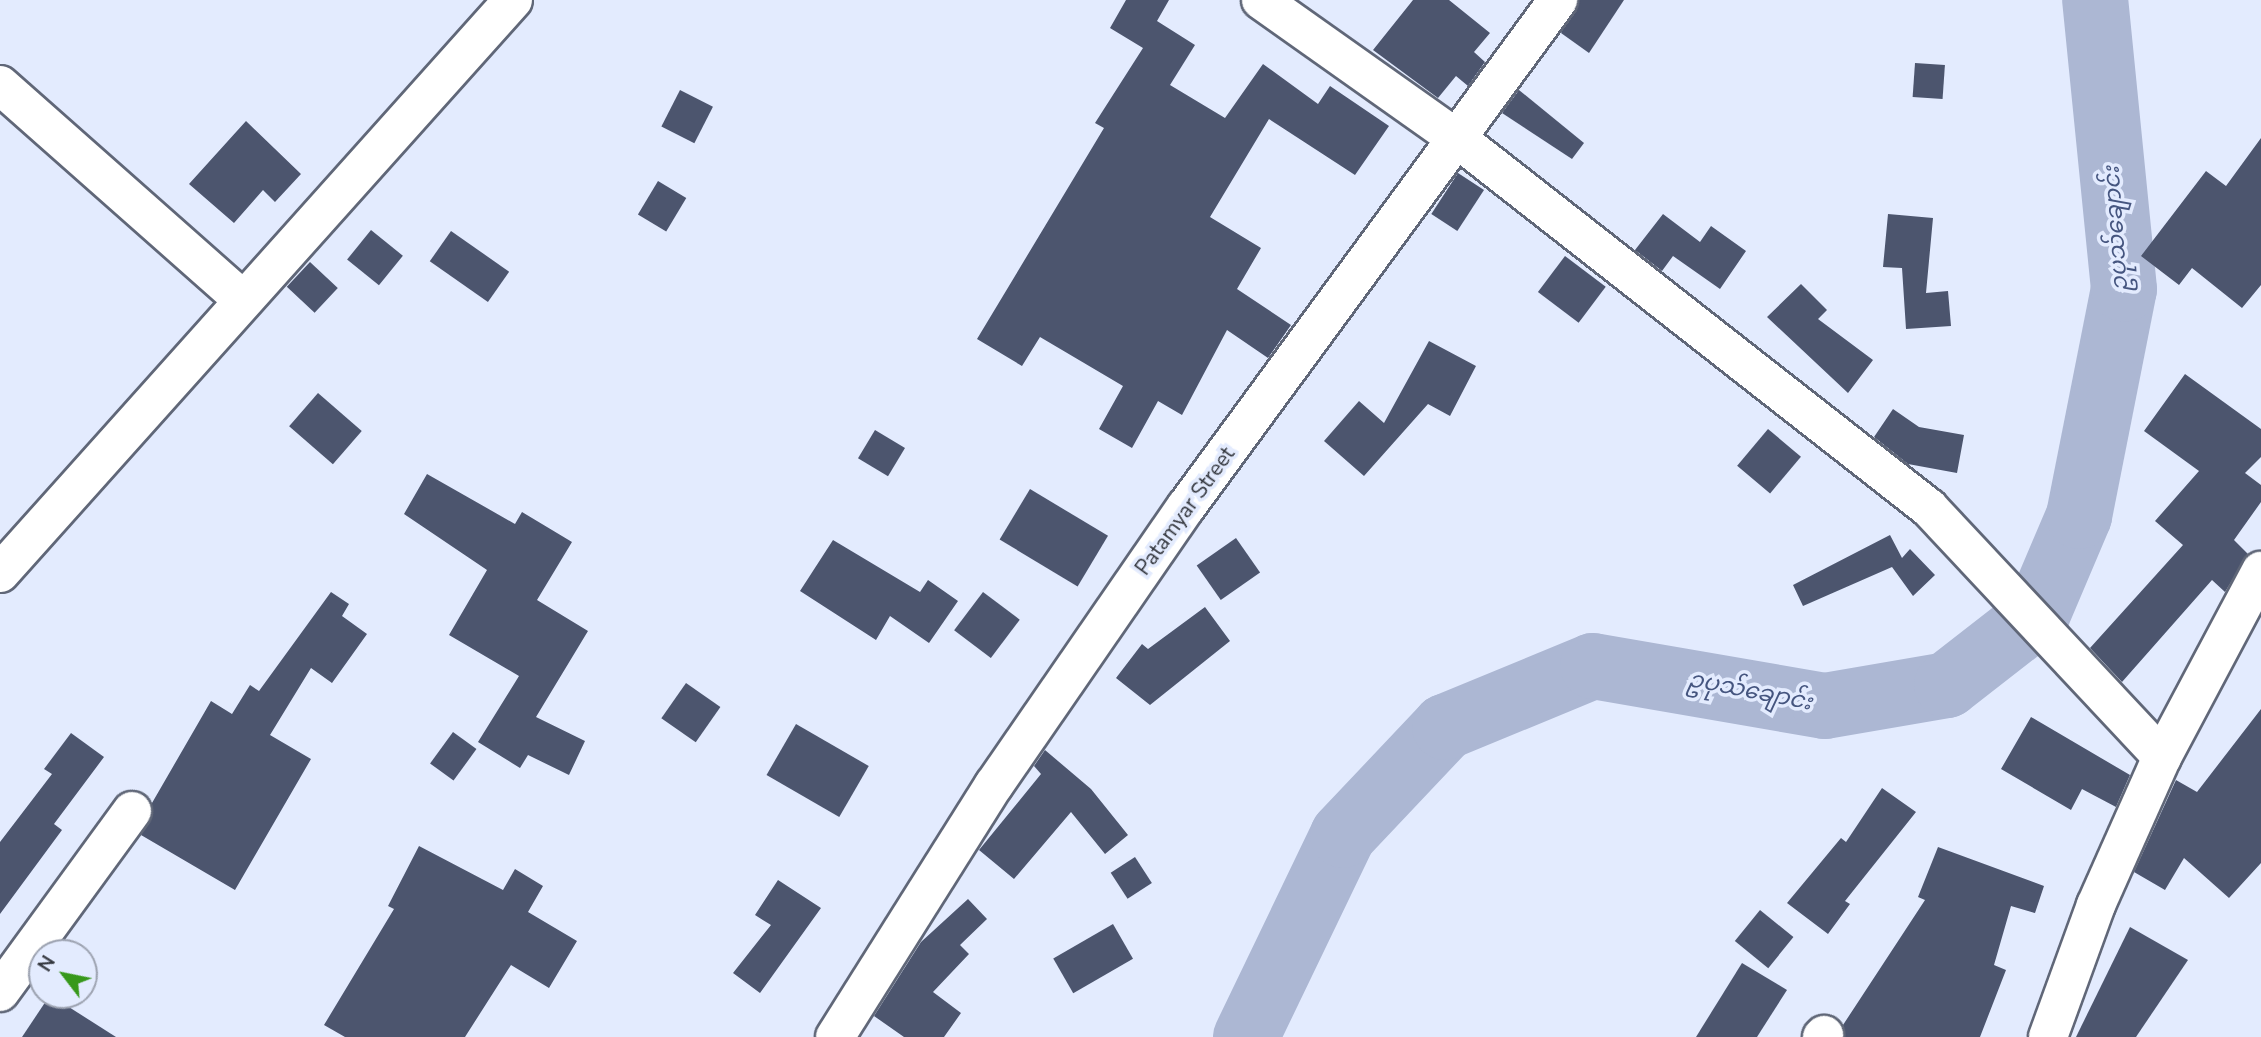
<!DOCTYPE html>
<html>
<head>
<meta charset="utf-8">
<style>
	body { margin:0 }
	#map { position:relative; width:2261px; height:1037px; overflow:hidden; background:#e3ebfe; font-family:"Nunito Sans","Noto Sans Myanmar",sans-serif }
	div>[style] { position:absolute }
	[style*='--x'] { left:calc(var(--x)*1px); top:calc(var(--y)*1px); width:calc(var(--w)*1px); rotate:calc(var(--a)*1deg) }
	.river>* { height:66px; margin:-33px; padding:0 33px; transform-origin:33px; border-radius:33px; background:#acb7d3 }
	.building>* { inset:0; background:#4c556e; transform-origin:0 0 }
	.roads { filter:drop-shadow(2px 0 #606778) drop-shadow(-2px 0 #606778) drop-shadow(0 2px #606778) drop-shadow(0 -2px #606778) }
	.minor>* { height:38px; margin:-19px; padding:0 19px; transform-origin:19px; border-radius:19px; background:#fff }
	span { translate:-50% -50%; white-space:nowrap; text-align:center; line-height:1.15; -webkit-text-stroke:7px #e3ebfe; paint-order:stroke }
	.street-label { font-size:21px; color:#33363d }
	.water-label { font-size:23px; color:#45557f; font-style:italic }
	.north { position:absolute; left:28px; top:939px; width:70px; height:70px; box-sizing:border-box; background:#e3ebfe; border:2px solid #9da3b1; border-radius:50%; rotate:302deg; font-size:19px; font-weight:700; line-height:28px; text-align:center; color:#33363d }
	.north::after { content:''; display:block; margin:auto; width:24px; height:32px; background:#37981b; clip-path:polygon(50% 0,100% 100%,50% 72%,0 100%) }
</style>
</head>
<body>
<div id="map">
	<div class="river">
		<i style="--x:1246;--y:1037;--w:224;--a:-64.3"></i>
		<i style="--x:1343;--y:835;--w:149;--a:-46.6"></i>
		<i style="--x:1445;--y:727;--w:160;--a:-22.4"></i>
		<i style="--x:1593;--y:666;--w:235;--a:9.8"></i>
		<i style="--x:1825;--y:706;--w:124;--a:-9.8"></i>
		<i style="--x:1947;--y:685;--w:114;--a:-37.9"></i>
		<i style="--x:2037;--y:615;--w:108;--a:-67"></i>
		<i style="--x:2079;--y:516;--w:231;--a:-78.8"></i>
		<i style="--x:2124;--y:289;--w:290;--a:-95.7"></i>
	</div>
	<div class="building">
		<i style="clip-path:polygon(1126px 0,1169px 0,1157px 21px,1195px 45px,1170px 85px,1225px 118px,1263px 64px,1318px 104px,1330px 86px,1389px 126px,1355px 175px,1269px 119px,1210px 217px,1261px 248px,1237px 289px,1291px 325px,1268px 358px,1227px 330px,1182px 415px,1158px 401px,1132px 448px,1099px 429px,1123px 386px,1040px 337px,1022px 366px,977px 339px,1104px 128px,1095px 123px,1143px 48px,1110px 28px)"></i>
		<i style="clip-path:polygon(1413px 0,1449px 0,1490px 33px,1474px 52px,1485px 62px,1468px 86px,1456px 76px,1438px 98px,1373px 50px)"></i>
		<i style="clip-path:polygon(1579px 0,1624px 0,1589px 53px,1561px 33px)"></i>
		<i style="left:1915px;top:63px;width:30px;height:34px;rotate:4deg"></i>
		<i style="left:680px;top:90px;width:37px;height:41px;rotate:27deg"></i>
		<i style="clip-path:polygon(1519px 90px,1584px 143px,1572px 159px,1502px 113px)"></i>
		<i style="clip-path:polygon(246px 121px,301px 174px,275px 202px,263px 190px,234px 223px,189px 184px)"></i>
		<i style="clip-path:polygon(2261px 138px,2261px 285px,2242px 308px,2192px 268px,2179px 285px,2141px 256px,2206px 171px,2226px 186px)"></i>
		<i style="left:1458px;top:173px;width:31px;height:49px;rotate:33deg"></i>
		<i style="left:658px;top:181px;width:33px;height:39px;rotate:31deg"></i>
		<i style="clip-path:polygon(1663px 214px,1700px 242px,1711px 226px,1746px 251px,1720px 289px,1673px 256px,1662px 271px,1635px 250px)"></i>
		<i style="clip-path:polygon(1888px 214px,1933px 218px,1926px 293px,1948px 291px,1951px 326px,1906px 329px,1902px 268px,1883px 267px)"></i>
		<i style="left:371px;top:230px;width:41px;height:38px;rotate:39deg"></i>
		<i style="left:451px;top:231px;width:71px;height:37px;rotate:35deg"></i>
		<i style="left:1565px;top:256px;width:51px;height:45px;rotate:37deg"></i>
		<i style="left:310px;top:262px;width:38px;height:34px;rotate:43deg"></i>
		<i style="clip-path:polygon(1801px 284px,1827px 310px,1818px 319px,1873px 360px,1848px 393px,1767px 317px)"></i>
		<i style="clip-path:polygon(1429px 341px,1476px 366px,1450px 416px,1428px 404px,1364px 476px,1324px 441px,1359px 401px,1384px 423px)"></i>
		<i style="clip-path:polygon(2185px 374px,2261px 429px,2261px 457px,2245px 473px,2261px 485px,2261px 502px,2234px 540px,2248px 554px,2225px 592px,2212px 580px,2122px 682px,2090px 648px,2183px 545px,2155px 521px,2199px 471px,2144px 431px)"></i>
		<i style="left:318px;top:393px;width:58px;height:44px;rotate:41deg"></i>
		<i style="clip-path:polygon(1893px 409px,1919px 427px,1964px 435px,1957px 473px,1908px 464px,1874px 437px)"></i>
		<i style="left:1768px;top:429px;width:43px;height:48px;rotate:40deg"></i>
		<i style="left:875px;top:430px;width:35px;height:33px;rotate:31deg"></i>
		<i style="clip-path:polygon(427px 474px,515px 524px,522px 512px,572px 542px,537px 600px,588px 631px,536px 717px,585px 741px,569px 775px,528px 755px,520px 768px,478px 742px,519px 676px,449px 635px,487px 570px,404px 514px)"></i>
		<i style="left:1030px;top:489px;width:91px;height:59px;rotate:31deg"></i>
		<i style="clip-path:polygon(1890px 535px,1902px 558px,1910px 549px,1935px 575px,1913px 596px,1892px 567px,1803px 606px,1793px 585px)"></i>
		<i style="left:1236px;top:538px;width:42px;height:48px;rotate:55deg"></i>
		<i style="clip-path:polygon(833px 540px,920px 592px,928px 580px,958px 601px,929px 643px,890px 616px,876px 640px,800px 591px)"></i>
		<i style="clip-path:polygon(331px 592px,349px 604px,342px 616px,367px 634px,332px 683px,311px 668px,270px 735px,311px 759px,235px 890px,141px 835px,152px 803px,211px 701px,232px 714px,250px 685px,259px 691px)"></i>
		<i style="left:983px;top:592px;width:46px;height:48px;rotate:37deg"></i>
		<i style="clip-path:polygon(1205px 607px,1230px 641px,1150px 705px,1116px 678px,1142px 644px,1148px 649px)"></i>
		<i style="left:686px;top:683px;width:42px;height:43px;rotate:35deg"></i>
		<i style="clip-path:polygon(2261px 709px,2261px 863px,2229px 898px,2184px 858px,2165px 890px,2134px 872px,2176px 780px,2197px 792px)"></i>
		<i style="clip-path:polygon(2031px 717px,2130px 775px,2116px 807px,2082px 789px,2071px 810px,2001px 769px)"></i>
		<i style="left:796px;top:724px;width:84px;height:59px;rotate:30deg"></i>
		<i style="left:453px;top:732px;width:29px;height:39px;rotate:36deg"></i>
		<i style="clip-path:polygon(71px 733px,104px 757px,54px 824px,62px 830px,0 914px,0 842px,52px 774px,44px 769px)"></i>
		<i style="clip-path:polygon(1045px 750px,1091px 789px,1128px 835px,1105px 854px,1071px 812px,1014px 879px,979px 850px,1041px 774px,1034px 766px)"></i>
		<i style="clip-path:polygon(1882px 788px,1916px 812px,1845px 901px,1850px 904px,1828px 934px,1787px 903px,1841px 838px,1846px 842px)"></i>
		<i style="clip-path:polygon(419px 846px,503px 890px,515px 869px,543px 886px,528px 912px,577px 941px,549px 988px,511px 965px,465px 1037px,345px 1037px,324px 1025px,394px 909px,388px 906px)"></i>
		<i style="clip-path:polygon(1938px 847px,2044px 886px,2035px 913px,2011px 906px,1994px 965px,2006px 970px,1980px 1037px,1845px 1037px,1843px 1025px,1925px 900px,1918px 897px)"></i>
		<i style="left:1135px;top:857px;width:31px;height:29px;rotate:57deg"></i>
		<i style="clip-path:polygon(778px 880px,821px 908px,760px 993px,733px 973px,771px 925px,755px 915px)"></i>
		<i style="clip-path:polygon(968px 899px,987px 919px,960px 945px,969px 954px,933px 992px,961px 1013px,944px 1037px,904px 1037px,874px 1016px,921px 942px)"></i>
		<i style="left:1760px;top:910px;width:43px;height:40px;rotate:39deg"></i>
		<i style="left:1113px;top:924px;width:40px;height:69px;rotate:60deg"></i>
		<i style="clip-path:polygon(2130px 927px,2188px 960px,2136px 1037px,2076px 1037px)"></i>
		<i style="clip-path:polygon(1742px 963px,1787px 990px,1757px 1037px,1696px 1037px)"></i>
		<i style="clip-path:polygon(50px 995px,116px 1037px,22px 1037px)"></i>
	</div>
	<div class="roads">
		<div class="minor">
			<i style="--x:1261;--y:0;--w:242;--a:35.3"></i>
			<i style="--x:1459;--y:140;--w:597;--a:38.06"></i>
			<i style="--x:1929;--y:508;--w:341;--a:46.9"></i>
			<i style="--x:0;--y:85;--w:324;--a:41.5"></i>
			<i style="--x:0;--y:573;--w:769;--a:-48.16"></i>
			<i style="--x:0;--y:992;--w:224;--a:-53.9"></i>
			<i style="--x:835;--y:1037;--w:298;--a:-57.8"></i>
			<i style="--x:994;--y:785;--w:338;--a:-55.4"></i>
			<i style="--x:1186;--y:507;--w:629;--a:-53.73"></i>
			<i style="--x:1822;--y:1037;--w:3;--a:-45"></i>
			<i style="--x:2048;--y:1037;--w:140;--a:-70"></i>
			<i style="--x:2096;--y:905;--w:162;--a:-66"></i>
			<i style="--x:2162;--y:757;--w:211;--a:-62"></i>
		</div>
	</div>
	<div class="street-label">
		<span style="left:1185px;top:511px;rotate:-54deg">Patamyar Street</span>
	</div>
	<div class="water-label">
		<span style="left:2116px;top:229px;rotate:-94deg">ဥပုသ်ချောင်း</span>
		<span style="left:1750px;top:691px;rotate:11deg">ဥပုသ်ချောင်း</span>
	</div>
	<div class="north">N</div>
</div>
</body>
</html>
